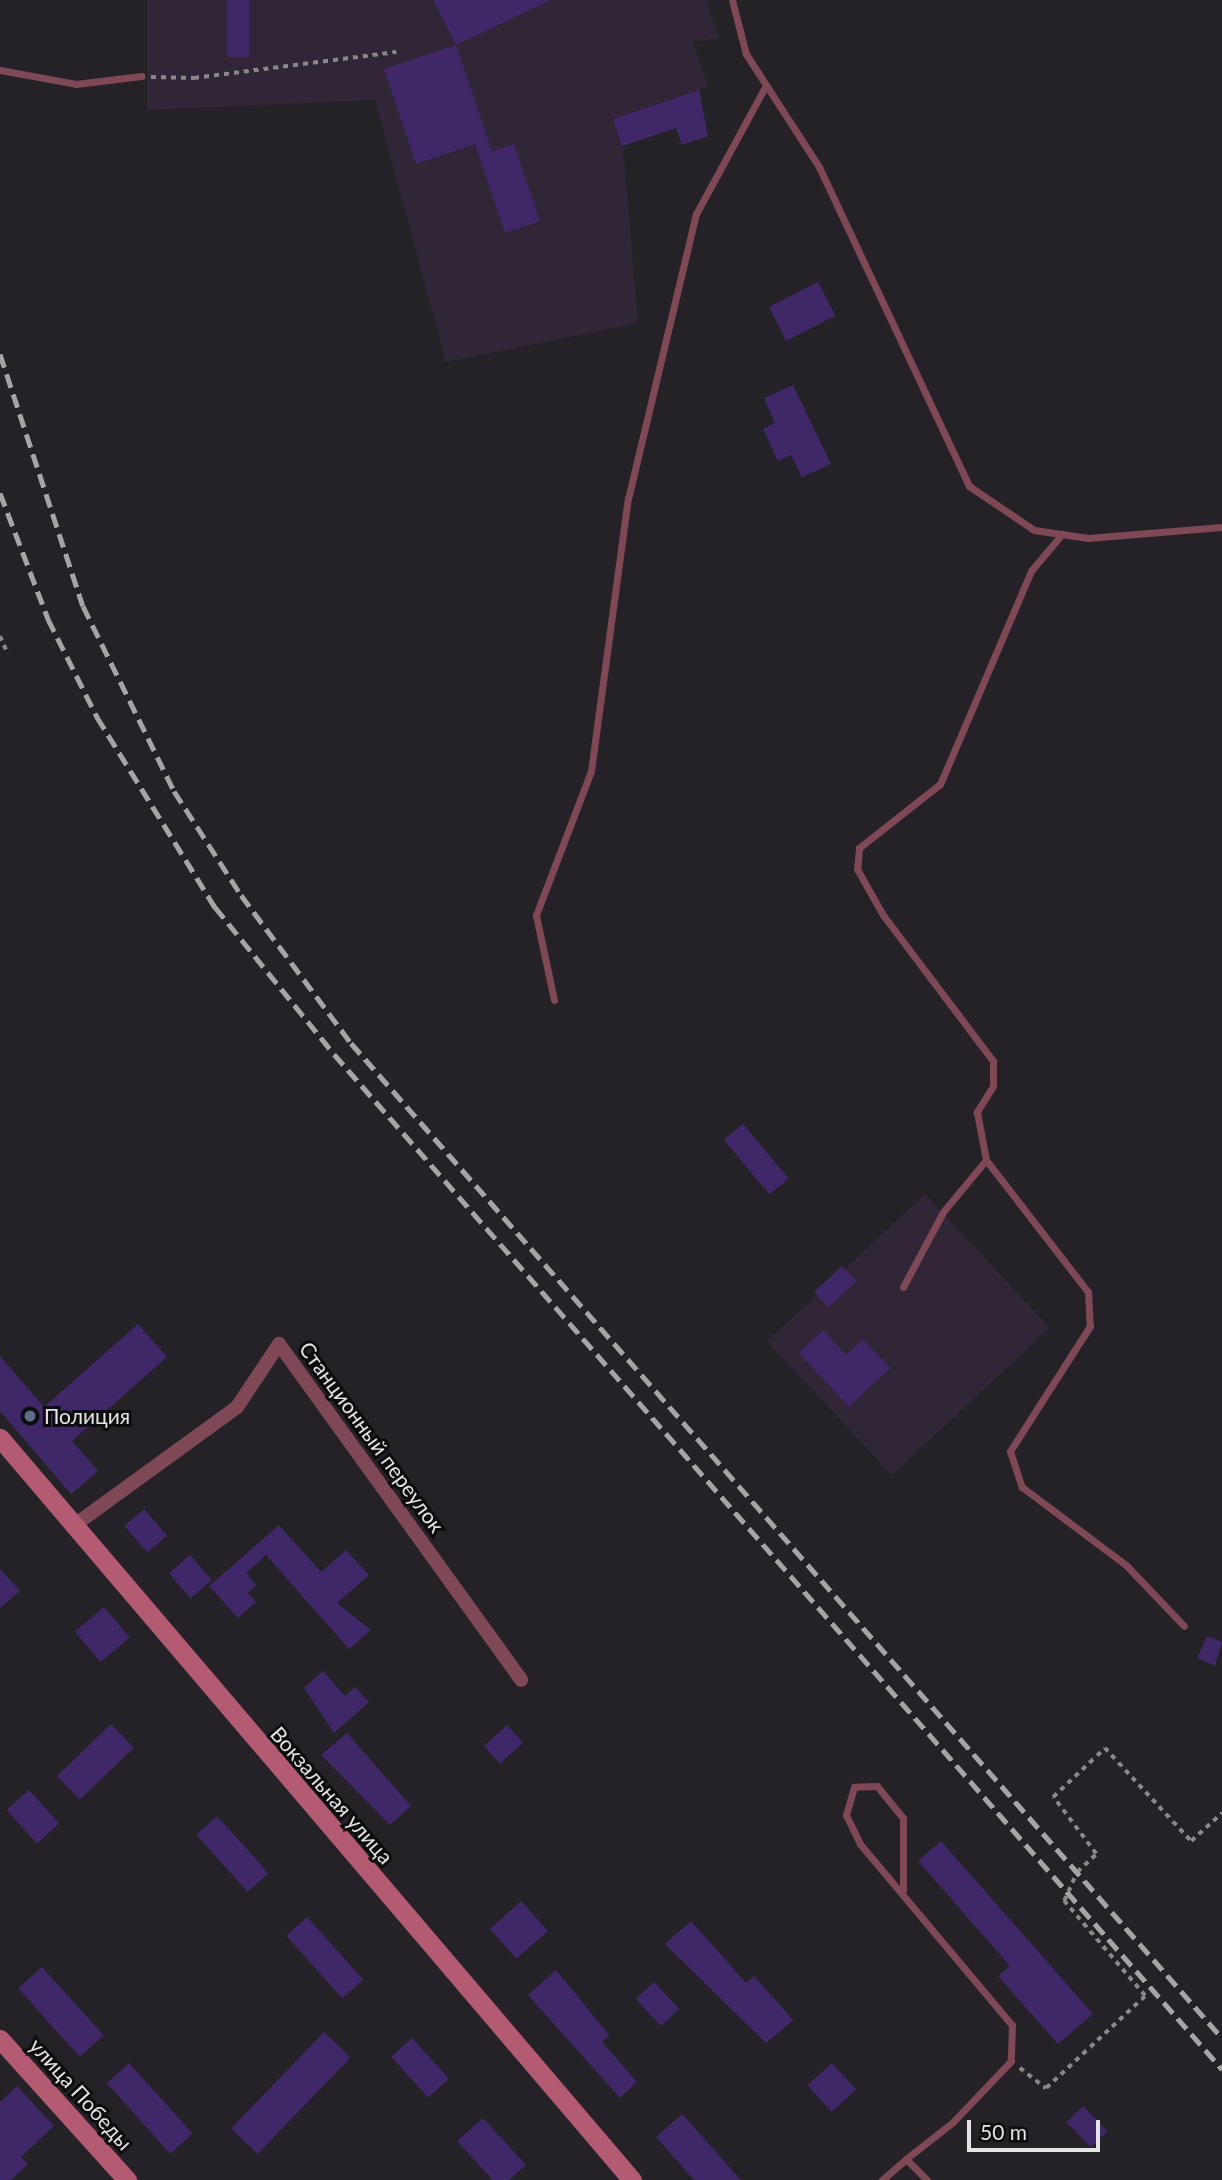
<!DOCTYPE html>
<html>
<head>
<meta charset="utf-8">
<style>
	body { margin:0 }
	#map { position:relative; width:1222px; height:2180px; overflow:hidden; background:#242226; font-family:Lato,sans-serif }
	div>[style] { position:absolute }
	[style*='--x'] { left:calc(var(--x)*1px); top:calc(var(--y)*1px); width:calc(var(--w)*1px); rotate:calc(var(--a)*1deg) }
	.industrial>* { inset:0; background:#302635; transform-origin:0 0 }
	.building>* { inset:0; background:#3f2868; transform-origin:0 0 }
	.path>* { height:3.5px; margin-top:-1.75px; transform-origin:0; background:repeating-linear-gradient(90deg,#89888b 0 5px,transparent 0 10px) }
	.lane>* { height:7px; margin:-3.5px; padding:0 3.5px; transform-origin:3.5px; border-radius:3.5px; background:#7f4856 }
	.street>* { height:14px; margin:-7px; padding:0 7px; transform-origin:7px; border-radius:7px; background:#7f4856 }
	.secondary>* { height:19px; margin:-9.5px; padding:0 9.5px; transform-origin:9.5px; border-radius:9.5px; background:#b25b72 }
	.rail>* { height:5px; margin-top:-2.5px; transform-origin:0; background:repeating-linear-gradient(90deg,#a5a4a7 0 14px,transparent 0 21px) }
	.dots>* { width:19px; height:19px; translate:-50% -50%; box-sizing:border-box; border:4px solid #0d0c0e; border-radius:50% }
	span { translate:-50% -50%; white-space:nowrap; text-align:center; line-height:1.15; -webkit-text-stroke:6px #0d0c0e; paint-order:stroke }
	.poi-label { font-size:21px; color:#e4e3e6 }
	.left { translate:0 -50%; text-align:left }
	.street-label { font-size:21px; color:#e4e3e6 }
	.scale { position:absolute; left:967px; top:2120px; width:133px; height:32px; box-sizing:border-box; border:4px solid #e4e3e6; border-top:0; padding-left:9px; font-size:21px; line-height:24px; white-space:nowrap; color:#e4e3e6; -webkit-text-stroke:5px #0d0c0e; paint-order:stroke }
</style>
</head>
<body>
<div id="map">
	<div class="industrial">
		<i style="clip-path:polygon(147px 0,706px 0,719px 38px,693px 42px,708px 86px,699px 90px,708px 136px,682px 145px,676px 128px,623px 146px,638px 323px,446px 362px,375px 100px,147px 110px)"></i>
		<i style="left:925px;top:1194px;width:183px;height:216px;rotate:47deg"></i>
	</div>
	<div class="building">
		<i style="left:227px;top:0;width:22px;height:57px"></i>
		<i style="clip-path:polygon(433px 0,551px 0,456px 45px)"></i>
		<i style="clip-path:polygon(456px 45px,492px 151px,514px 144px,540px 221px,505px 233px,475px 144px,416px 164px,384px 69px)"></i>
		<i style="clip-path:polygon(699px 90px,708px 136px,682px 145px,676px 128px,622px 146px,613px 119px)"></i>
		<i style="left:818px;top:282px;width:38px;height:55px;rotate:63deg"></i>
		<i style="clip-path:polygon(793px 385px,831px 464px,802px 477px,791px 455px,778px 461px,763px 429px,775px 423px,764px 398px)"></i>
		<i style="left:743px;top:1124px;width:71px;height:25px;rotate:50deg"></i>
		<i style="left:842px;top:1266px;width:21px;height:38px;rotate:47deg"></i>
		<i style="clip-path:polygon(138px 1324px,167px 1357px,72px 1441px,98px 1471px,71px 1494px,0 1411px,0 1356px,44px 1407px)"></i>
		<i style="clip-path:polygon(823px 1330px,846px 1355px,863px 1339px,890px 1368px,849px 1407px,799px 1353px)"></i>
		<i style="left:144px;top:1509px;width:35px;height:26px;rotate:49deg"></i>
		<i style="clip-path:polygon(279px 1525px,321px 1572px,346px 1550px,369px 1575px,337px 1603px,371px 1630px,349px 1649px,266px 1555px,246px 1573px,256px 1585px,248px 1593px,256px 1602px,238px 1618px,209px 1586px)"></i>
		<i style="left:190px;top:1555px;width:33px;height:28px;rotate:49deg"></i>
		<i style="clip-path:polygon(0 1569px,20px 1591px,0 1608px)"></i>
		<i style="left:104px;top:1607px;width:40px;height:38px;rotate:50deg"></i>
		<i style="clip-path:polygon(1207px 1636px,1222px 1642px,1215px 1666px,1197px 1658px)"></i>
		<i style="clip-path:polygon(323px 1671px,345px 1696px,355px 1687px,369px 1702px,334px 1733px,304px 1688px)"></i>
		<i style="left:111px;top:1724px;width:33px;height:75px;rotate:46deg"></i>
		<i style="left:507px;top:1725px;width:24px;height:31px;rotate:48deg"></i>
		<i style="clip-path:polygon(347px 1733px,411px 1806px,390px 1825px,321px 1755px)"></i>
		<i style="left:29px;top:1790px;width:45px;height:30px;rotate:48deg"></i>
		<i style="left:217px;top:1816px;width:77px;height:28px;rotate:48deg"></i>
		<i style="clip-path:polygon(941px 1841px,1093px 2014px,1058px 2044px,998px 1976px,1010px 1966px,918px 1861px)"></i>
		<i style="left:521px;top:1901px;width:40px;height:42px;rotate:48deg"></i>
		<i style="left:307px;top:1917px;width:84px;height:28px;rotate:48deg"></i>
		<i style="clip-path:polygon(691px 1921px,746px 1983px,754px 1976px,793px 2020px,766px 2043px,665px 1944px)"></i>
		<i style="left:42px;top:1967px;width:92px;height:32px;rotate:48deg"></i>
		<i style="clip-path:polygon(556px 1970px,609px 2035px,602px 2042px,637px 2082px,620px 2098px,528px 1995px)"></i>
		<i style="left:654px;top:1982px;width:37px;height:25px;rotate:47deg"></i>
		<i style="left:324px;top:2032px;width:37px;height:134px;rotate:44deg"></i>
		<i style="left:412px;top:2038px;width:55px;height:28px;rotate:48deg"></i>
		<i style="left:129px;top:2063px;width:95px;height:30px;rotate:48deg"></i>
		<i style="left:832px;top:2063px;width:36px;height:33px;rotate:48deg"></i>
		<i style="clip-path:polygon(17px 2086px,54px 2126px,21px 2157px,28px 2164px,11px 2180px,0 2180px,0 2102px)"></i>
		<i style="left:1083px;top:2106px;width:35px;height:23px;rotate:46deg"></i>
		<i style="clip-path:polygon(682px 2114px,741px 2180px,694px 2180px,656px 2137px)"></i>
		<i style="clip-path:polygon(483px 2118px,526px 2165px,509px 2180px,493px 2180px,457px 2141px)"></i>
	</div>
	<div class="path">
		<i style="--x:151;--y:77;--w:43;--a:1.3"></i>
		<i style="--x:194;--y:78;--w:204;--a:-7.3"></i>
		<i style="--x:0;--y:636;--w:20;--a:66"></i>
		<i style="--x:1020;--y:2068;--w:33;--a:38"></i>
		<i style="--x:1046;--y:2088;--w:135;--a:-42.9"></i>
		<i style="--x:1145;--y:1996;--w:125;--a:-130.5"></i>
		<i style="--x:1064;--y:1901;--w:32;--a:-66"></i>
		<i style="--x:1077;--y:1872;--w:26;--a:-43"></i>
		<i style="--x:1096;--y:1854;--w:71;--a:-127"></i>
		<i style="--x:1053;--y:1797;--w:71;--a:-43.3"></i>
		<i style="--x:1105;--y:1748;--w:127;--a:47.2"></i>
		<i style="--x:1191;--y:1841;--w:42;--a:-42.1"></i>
	</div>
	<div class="lane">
		<i style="--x:732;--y:0;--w:56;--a:75.5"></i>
		<i style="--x:746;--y:54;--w:135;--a:57.1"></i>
		<i style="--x:819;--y:167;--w:353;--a:64.8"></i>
		<i style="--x:969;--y:486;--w:78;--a:34.1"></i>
		<i style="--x:1034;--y:530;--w:55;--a:8.4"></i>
		<i style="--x:1088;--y:538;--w:134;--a:-4.7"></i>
		<i style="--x:0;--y:70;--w:77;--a:10.4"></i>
		<i style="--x:76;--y:84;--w:66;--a:-6.9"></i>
		<i style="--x:1062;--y:534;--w:48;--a:130"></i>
		<i style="--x:1031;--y:571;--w:232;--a:113.1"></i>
		<i style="--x:940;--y:784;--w:103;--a:141.7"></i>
		<i style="--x:859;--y:848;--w:21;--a:95"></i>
		<i style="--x:857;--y:869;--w:53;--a:60.5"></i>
		<i style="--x:883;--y:915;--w:183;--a:53"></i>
		<i style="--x:993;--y:1061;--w:25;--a:90"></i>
		<i style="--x:993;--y:1086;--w:31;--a:122"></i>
		<i style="--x:977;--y:1112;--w:49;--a:79.4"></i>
		<i style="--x:986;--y:1160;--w:167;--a:52.3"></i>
		<i style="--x:1088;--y:1292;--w:34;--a:87"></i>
		<i style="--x:1090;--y:1326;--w:148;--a:122.6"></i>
		<i style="--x:1010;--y:1451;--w:38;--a:72"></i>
		<i style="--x:1022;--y:1487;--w:130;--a:36.9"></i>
		<i style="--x:1126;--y:1565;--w:84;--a:46.4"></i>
		<i style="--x:554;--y:1000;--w:87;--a:-102"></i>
		<i style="--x:536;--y:915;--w:154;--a:-69.1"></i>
		<i style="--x:591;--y:771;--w:275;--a:-82.3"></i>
		<i style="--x:628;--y:499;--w:293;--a:-76.6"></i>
		<i style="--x:696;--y:214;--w:145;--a:-61.5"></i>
		<i style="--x:903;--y:1287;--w:85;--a:-61.9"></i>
		<i style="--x:943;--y:1212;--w:67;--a:-50.4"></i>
		<i style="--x:903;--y:1890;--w:72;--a:-90"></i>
		<i style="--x:903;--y:1818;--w:41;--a:-129.1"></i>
		<i style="--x:877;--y:1786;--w:23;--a:178"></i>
		<i style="--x:854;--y:1787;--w:29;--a:106"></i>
		<i style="--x:846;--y:1815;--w:32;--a:64"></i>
		<i style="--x:860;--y:1844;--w:236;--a:50"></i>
		<i style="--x:1012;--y:2025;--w:36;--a:92"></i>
		<i style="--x:1011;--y:2061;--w:84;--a:133.6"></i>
		<i style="--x:953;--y:2122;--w:60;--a:141.8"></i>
		<i style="--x:882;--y:2180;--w:32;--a:-41"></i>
		<i style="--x:906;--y:2159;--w:30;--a:45"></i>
	</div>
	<div class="street">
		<i style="--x:72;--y:1527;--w:204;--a:-36"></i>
		<i style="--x:237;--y:1407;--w:76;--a:-56.3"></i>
		<i style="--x:279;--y:1344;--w:414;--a:54.2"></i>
	</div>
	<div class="secondary">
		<i style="--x:0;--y:1438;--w:975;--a:49.58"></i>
		<i style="--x:0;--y:2039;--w:190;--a:48"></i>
	</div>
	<div class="rail">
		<i style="--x:0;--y:354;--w:265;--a:71.8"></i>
		<i style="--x:83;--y:606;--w:206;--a:63.8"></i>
		<i style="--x:174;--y:791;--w:124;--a:57.2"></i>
		<i style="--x:241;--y:895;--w:184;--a:53.4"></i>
		<i style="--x:351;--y:1043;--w:1322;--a:48.8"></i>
		<i style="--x:0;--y:493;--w:135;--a:69.1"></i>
		<i style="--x:48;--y:619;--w:110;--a:63.4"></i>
		<i style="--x:97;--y:717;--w:224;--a:58.2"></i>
		<i style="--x:215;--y:907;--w:189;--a:51"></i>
		<i style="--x:334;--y:1054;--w:1349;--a:48.82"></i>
	</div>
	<div class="dots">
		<i style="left:30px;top:1416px;background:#5c6f8a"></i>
	</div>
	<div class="poi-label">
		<span class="left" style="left:44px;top:1416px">Полиция</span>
	</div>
	<div class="street-label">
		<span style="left:372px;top:1437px;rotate:54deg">Станционный переулок</span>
		<span style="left:332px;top:1795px;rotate:49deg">Вокзальная улица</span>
		<span style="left:81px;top:2094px;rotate:48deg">улица Победы</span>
	</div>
	<div class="scale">50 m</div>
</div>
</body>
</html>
